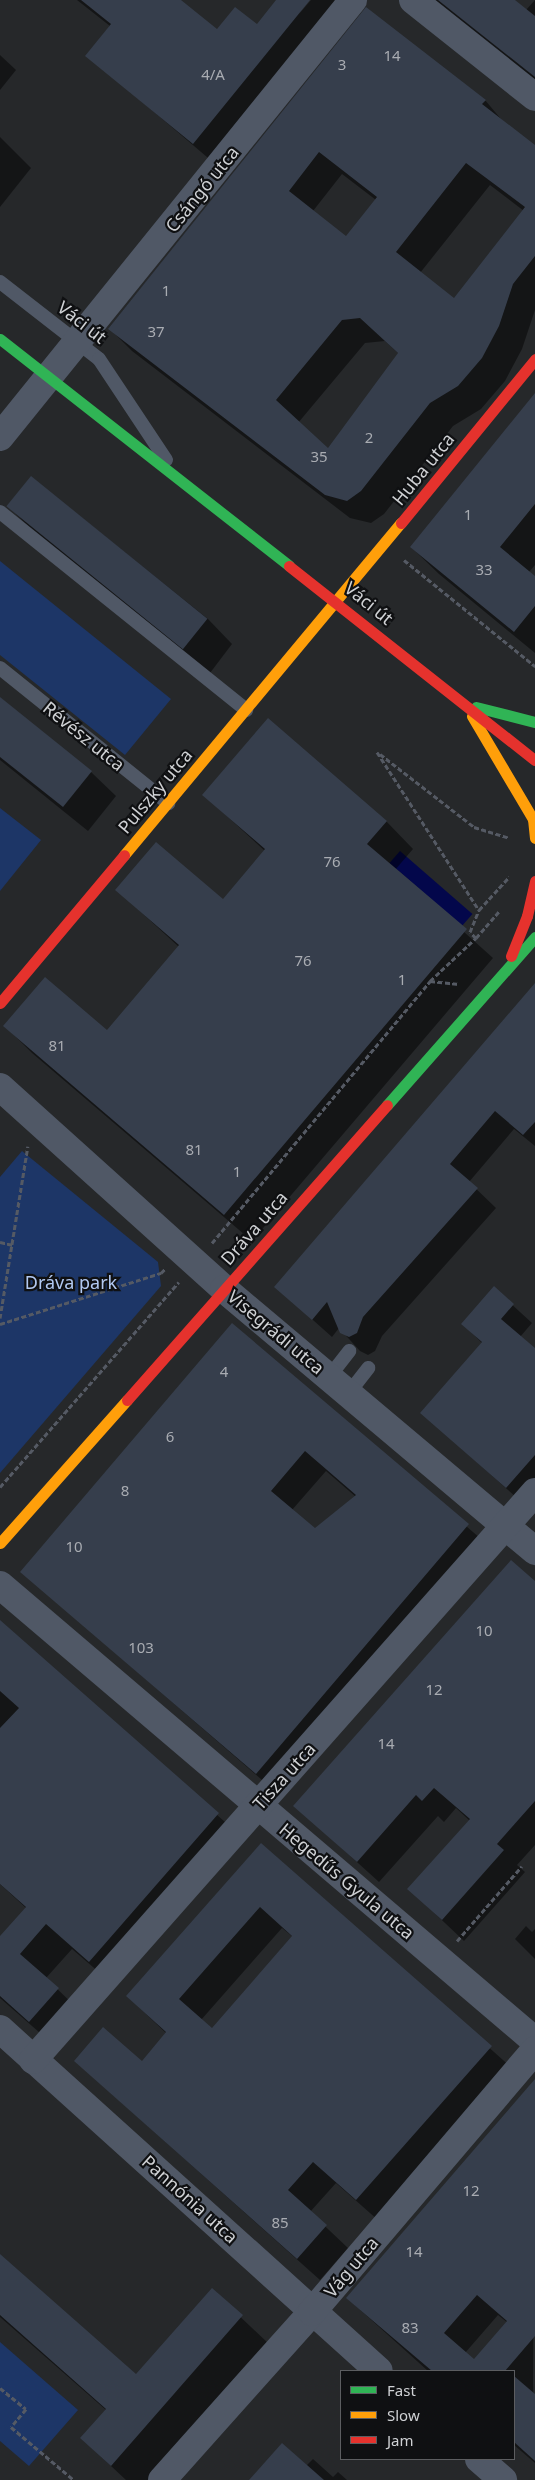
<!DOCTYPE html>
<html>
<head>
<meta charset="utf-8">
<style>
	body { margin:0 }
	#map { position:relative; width:535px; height:2480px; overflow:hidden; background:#26282a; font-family:"Noto Sans",sans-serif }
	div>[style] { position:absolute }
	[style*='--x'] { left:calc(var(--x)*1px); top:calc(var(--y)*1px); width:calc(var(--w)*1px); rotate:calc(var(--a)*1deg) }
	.green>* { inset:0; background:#1d3667 }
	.water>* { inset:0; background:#03074b; transform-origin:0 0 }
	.shadow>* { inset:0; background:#0007 }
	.building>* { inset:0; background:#363e4c; transform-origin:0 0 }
	.path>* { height:3px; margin-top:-1.5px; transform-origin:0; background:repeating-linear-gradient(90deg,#555a64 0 5px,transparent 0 7.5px) }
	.lane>* { height:14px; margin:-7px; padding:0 7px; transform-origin:7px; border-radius:7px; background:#505866 }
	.street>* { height:28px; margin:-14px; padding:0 14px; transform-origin:14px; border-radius:14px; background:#505866 }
	.fast>* { height:11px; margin:-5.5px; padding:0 5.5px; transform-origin:5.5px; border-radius:5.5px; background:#30b455 }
	.slow>* { height:11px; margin:-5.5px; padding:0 5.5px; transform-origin:5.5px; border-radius:5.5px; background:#ff9f0a }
	.jam>* { height:11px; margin:-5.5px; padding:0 5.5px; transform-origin:5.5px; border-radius:5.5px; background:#e5322d }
	span { translate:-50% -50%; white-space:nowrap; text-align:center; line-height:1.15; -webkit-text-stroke:4.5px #0f1012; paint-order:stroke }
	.number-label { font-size:15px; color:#a9acb2 }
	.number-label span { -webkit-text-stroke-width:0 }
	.street-label { font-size:18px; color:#cfd1d4 }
	.park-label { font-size:18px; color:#b2c9f2 }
	.legend { position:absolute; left:340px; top:2370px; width:175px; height:90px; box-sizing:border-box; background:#0f1012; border:1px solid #5c5d60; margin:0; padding:6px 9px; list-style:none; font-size:15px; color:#cfd1d4 }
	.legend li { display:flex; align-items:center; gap:10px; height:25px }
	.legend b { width:25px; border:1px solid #5c5d60 }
</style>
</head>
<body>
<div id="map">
	<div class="green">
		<i style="clip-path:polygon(0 561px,171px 699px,125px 755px,0 655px)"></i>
		<i style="clip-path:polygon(0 808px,41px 840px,0 891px)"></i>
		<i style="clip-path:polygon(22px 1151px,158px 1262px,161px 1286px,0 1473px,0 1177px)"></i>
		<i style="clip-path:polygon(0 2342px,78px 2410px,29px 2466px,0 2441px)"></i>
	</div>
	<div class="water">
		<i style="left:400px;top:851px;width:96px;height:16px;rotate:41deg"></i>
	</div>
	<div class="shadow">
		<i style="clip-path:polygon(77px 0,179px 0,217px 31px,257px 25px,278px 0,308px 0,299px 14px,311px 0,345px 0,214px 163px,87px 55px,110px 26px)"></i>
		<i style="clip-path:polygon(432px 0,513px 0,526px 10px,535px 0,535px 80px)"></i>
		<i style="clip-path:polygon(evenodd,367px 9px,485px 100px,506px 125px,535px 147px,535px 310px,522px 349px,505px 381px,481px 409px,453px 426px,384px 514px,371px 523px,350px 518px,132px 351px,109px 328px,367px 9px,342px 174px,376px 200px,347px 238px,313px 211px,342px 174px,367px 9px,490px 185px,524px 211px,454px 300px,420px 273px,490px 185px,367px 9px,385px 341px,399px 354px,329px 450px,298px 423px,365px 343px,385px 341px)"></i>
		<i style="clip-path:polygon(0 55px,16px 70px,0 90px)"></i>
		<i style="clip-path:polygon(0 137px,31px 168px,0 207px)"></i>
		<i style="clip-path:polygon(535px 395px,535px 565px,529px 572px,535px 578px,535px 653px,439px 574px,411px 547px)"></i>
		<i style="clip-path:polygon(31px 477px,208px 619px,232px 644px,210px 673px,33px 531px,8px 506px)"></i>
		<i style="clip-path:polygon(0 698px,91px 772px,116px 796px,88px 831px,0 760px)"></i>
		<i style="clip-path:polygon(204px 795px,386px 821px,413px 849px,395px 870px,493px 958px,252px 1241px,32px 1053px,5px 1026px,107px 1032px,179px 947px,117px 890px,223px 901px,265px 851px)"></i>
		<i style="clip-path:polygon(535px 985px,535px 1146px,514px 1129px,469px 1182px,496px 1208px,382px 1336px,375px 1351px,368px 1355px,360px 1351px,339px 1328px,332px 1337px,276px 1287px)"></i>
		<i style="clip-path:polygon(494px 1288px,532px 1323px,520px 1337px,535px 1350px,535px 1495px,526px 1506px,422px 1413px,482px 1343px,463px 1324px)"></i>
		<i style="clip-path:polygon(evenodd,232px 1324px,488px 1545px,277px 1793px,22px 1572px,232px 1324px,326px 1471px,356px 1497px,315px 1530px,292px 1510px,326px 1471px)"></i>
		<i style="clip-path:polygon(535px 1582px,535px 1845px,517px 1865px,525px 1872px,464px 1941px,409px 1889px,470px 1821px,456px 1808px,444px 1822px,438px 1816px,379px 1882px,295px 1806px)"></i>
		<i style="clip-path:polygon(0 1621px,244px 1839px,115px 1986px,72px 1949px,46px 1978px,84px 2015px,56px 2047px,0 1998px,0 1938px,26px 1908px,0 1884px)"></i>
		<i style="clip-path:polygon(evenodd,261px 1844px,513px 2069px,379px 2221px,336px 2183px,310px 2212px,348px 2248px,320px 2280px,75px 2061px,142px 2063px,167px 2034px,127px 1996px,261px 1844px,282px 1928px,293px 1937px,212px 2030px,201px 2020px,282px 1928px)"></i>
		<i style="clip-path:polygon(526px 1926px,532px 1932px,535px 1929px,535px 1959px,515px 1939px)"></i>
		<i style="clip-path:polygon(evenodd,535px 2081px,533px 2383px,535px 2463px,514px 2445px,514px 2371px,428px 2371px,347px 2298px,535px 2081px,498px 2315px,508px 2323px,474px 2361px,465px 2353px,498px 2315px)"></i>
		<i style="clip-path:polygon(0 2256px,136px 2376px,212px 2290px,269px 2344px,150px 2480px,126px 2480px,81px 2438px,106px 2410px,0 2317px)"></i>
		<i style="clip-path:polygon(313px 2459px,333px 2477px,338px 2472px,347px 2480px,251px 2480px,306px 2466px)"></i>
	</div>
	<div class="building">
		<i style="clip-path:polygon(81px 0,181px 0,217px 29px,235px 7px,257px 24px,276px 0,310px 0,193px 144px,85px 56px,111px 24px)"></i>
		<i style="clip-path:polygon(438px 0,515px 0,535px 16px,535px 77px)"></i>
		<i style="clip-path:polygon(evenodd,366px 7px,486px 100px,482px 104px,535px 145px,535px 256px,513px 284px,499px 326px,482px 358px,458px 386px,430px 403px,361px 491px,347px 501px,325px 495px,108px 329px,366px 7px,319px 152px,377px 197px,346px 236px,289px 191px,319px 152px,366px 7px,466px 163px,525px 207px,454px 298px,396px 252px,466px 163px,366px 7px,360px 318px,398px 353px,328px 448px,276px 400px,342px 320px,360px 318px)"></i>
		<i style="clip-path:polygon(535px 393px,535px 504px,500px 547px,535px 576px,535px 606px,514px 632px,410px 547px)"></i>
		<i style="left:31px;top:476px;width:227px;height:39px;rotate:39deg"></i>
		<i style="clip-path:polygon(0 697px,92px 771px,63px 807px,0 757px)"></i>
		<i style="clip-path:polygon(268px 718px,387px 821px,367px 844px,467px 929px,224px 1215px,3px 1026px,45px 977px,107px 1030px,179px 945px,115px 890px,156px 842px,223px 899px,265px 849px,202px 795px)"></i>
		<i style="clip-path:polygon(535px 983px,535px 1122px,523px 1135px,495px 1111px,450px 1164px,478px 1188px,363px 1317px,357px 1333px,349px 1337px,340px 1333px,327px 1302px,312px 1320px,274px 1287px)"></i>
		<i style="clip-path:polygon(494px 1286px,514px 1304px,501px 1319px,535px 1348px,535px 1455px,506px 1488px,420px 1413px,482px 1342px,461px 1324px)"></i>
		<i style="clip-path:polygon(evenodd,232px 1323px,469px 1524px,256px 1774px,20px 1572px,232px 1323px,305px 1451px,356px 1495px,315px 1528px,271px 1491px,305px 1451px)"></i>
		<i style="clip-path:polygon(511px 1560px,535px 1581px,535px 1801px,497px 1844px,504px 1850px,442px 1920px,407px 1889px,470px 1819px,434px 1788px,422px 1801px,416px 1795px,357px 1862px,293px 1806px)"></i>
		<i style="clip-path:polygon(0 1620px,219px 1813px,89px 1962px,46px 1924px,20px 1954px,59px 1988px,29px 2022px,0 1996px,0 1936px,26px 1907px,0 1884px,0 1728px,19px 1708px,0 1691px)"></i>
		<i style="clip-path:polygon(evenodd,261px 1843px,492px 2046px,356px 2200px,313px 2162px,288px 2190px,327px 2225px,297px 2259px,74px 2061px,103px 2027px,142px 2061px,166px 2032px,126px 1996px,261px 1843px,260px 1907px,292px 1936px,212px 2028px,179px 1999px,260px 1907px)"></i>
		<i style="clip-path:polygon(evenodd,535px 2079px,535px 2336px,505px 2371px,432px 2371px,346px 2298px,535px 2079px,477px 2295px,507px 2321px,474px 2359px,444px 2333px,477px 2295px)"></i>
		<i style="clip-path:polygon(0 2254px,136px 2374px,212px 2288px,243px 2315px,111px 2466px,80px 2438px,106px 2409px,0 2315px)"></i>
		<i style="clip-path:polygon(514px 2376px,535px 2394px,535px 2461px,514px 2442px)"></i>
		<i style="clip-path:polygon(282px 2443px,324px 2480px,249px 2480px)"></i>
	</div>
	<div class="path">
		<i style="--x:404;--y:560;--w:169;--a:39"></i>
		<i style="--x:377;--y:752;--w:188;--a:57.2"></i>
		<i style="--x:380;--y:754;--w:119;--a:37.8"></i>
		<i style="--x:474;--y:827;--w:37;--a:17"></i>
		<i style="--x:476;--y:938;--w:8;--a:-135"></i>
		<i style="--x:470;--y:932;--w:24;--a:-68"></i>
		<i style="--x:479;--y:910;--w:45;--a:-47.7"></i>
		<i style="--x:430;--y:981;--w:29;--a:6"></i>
		<i style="--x:0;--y:1242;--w:13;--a:13"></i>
		<i style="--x:212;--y:1243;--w:341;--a:-50.2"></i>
		<i style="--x:430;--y:981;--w:63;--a:-43.1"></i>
		<i style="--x:476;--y:938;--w:35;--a:-49"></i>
		<i style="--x:0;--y:1318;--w:174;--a:-80.8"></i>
		<i style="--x:0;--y:1324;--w:169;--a:-17.6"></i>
		<i style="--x:161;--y:1273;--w:6;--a:-45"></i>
		<i style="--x:0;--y:1487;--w:272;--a:-48.9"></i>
		<i style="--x:457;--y:1941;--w:99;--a:-49.1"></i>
		<i style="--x:0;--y:2388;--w:33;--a:39"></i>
		<i style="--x:26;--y:2409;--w:23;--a:130"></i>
		<i style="--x:11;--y:2427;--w:82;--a:40.1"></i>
	</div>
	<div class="lane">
		<i style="--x:0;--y:282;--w:125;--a:37.9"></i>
		<i style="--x:99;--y:359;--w:121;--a:56.4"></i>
		<i style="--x:0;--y:512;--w:316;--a:38.8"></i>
		<i style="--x:0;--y:668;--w:216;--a:38.8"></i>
		<i style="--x:329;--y:1377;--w:33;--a:-52"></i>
		<i style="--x:348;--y:1394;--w:33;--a:-52"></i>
	</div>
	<div class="street">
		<i style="--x:413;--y:0;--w:156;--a:38.5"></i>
		<i style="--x:0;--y:437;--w:562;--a:-51.07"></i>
		<i style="--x:0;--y:1087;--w:302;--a:42"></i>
		<i style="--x:224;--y:1289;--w:407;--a:40.1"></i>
		<i style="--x:0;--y:1585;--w:703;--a:40.44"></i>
		<i style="--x:0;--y:2029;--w:510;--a:42.06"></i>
		<i style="--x:33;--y:2060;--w:758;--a:-48.53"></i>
		<i style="--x:479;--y:2459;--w:32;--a:41"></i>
		<i style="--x:162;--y:2480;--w:225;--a:-48.2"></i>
		<i style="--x:312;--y:2312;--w:344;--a:-49.6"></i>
	</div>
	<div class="fast">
		<i style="--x:0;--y:339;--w:367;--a:38.1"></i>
		<i style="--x:476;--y:707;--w:61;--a:14.3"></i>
		<i style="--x:387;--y:1105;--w:224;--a:-48.6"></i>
	</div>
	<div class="slow">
		<i style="--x:472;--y:716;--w:120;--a:59.4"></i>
		<i style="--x:533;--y:819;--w:19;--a:84"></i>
		<i style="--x:124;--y:855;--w:432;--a:-50.2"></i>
		<i style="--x:0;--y:1543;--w:191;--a:-48.4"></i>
	</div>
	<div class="jam">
		<i style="--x:401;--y:523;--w:212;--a:-50.7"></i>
		<i style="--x:289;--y:566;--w:313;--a:38.3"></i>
		<i style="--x:511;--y:956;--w:43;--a:-68.2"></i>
		<i style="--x:527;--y:916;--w:36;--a:-77"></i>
		<i style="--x:0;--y:1003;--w:193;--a:-50"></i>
		<i style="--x:127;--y:1400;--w:393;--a:-48.6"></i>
	</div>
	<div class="number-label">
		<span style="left:392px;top:56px">14</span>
		<span style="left:342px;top:65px">3</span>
		<span style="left:213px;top:75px">4/A</span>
		<span style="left:166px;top:291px">1</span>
		<span style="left:156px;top:332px">37</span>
		<span style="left:369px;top:438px">2</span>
		<span style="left:319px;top:457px">35</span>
		<span style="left:468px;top:515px">1</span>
		<span style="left:484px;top:570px">33</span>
		<span style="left:332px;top:862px">76</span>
		<span style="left:303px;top:961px">76</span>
		<span style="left:402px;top:980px">1</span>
		<span style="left:57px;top:1046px">81</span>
		<span style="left:194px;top:1150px">81</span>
		<span style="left:237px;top:1172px">1</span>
		<span style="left:224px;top:1372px">4</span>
		<span style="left:170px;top:1437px">6</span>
		<span style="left:125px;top:1491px">8</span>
		<span style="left:74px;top:1547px">10</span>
		<span style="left:484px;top:1631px">10</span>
		<span style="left:141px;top:1648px">103</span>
		<span style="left:434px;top:1690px">12</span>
		<span style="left:386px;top:1744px">14</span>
		<span style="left:471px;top:2191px">12</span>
		<span style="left:280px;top:2223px">85</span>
		<span style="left:414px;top:2252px">14</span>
		<span style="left:410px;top:2328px">83</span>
	</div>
	<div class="street-label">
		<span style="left:202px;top:189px;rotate:-51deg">Csángó utca</span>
		<span style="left:82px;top:322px;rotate:38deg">Váci út</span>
		<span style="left:423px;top:469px;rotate:-51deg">Huba utca</span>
		<span style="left:369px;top:603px;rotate:39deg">Váci út</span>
		<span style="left:84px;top:736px;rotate:39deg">Révész utca</span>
		<span style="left:155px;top:791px;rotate:-50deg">Pulszky utca</span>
		<span style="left:254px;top:1228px;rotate:-49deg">Dráva utca</span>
		<span style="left:276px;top:1332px;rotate:40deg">Visegrádi utca</span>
		<span style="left:284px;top:1776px;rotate:-48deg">Tisza utca</span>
		<span style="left:347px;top:1881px;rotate:40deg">Hegedűs Gyula utca</span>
		<span style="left:190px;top:2199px;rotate:42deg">Pannónia utca</span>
		<span style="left:351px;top:2267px;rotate:-50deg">Vág utca</span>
	</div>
	<div class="park-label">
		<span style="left:71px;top:1282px">Dráva park</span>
	</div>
	<ul class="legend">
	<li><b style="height:6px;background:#30b455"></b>Fast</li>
	<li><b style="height:6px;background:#ff9f0a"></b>Slow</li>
	<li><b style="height:6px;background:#e5322d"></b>Jam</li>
	</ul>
</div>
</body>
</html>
